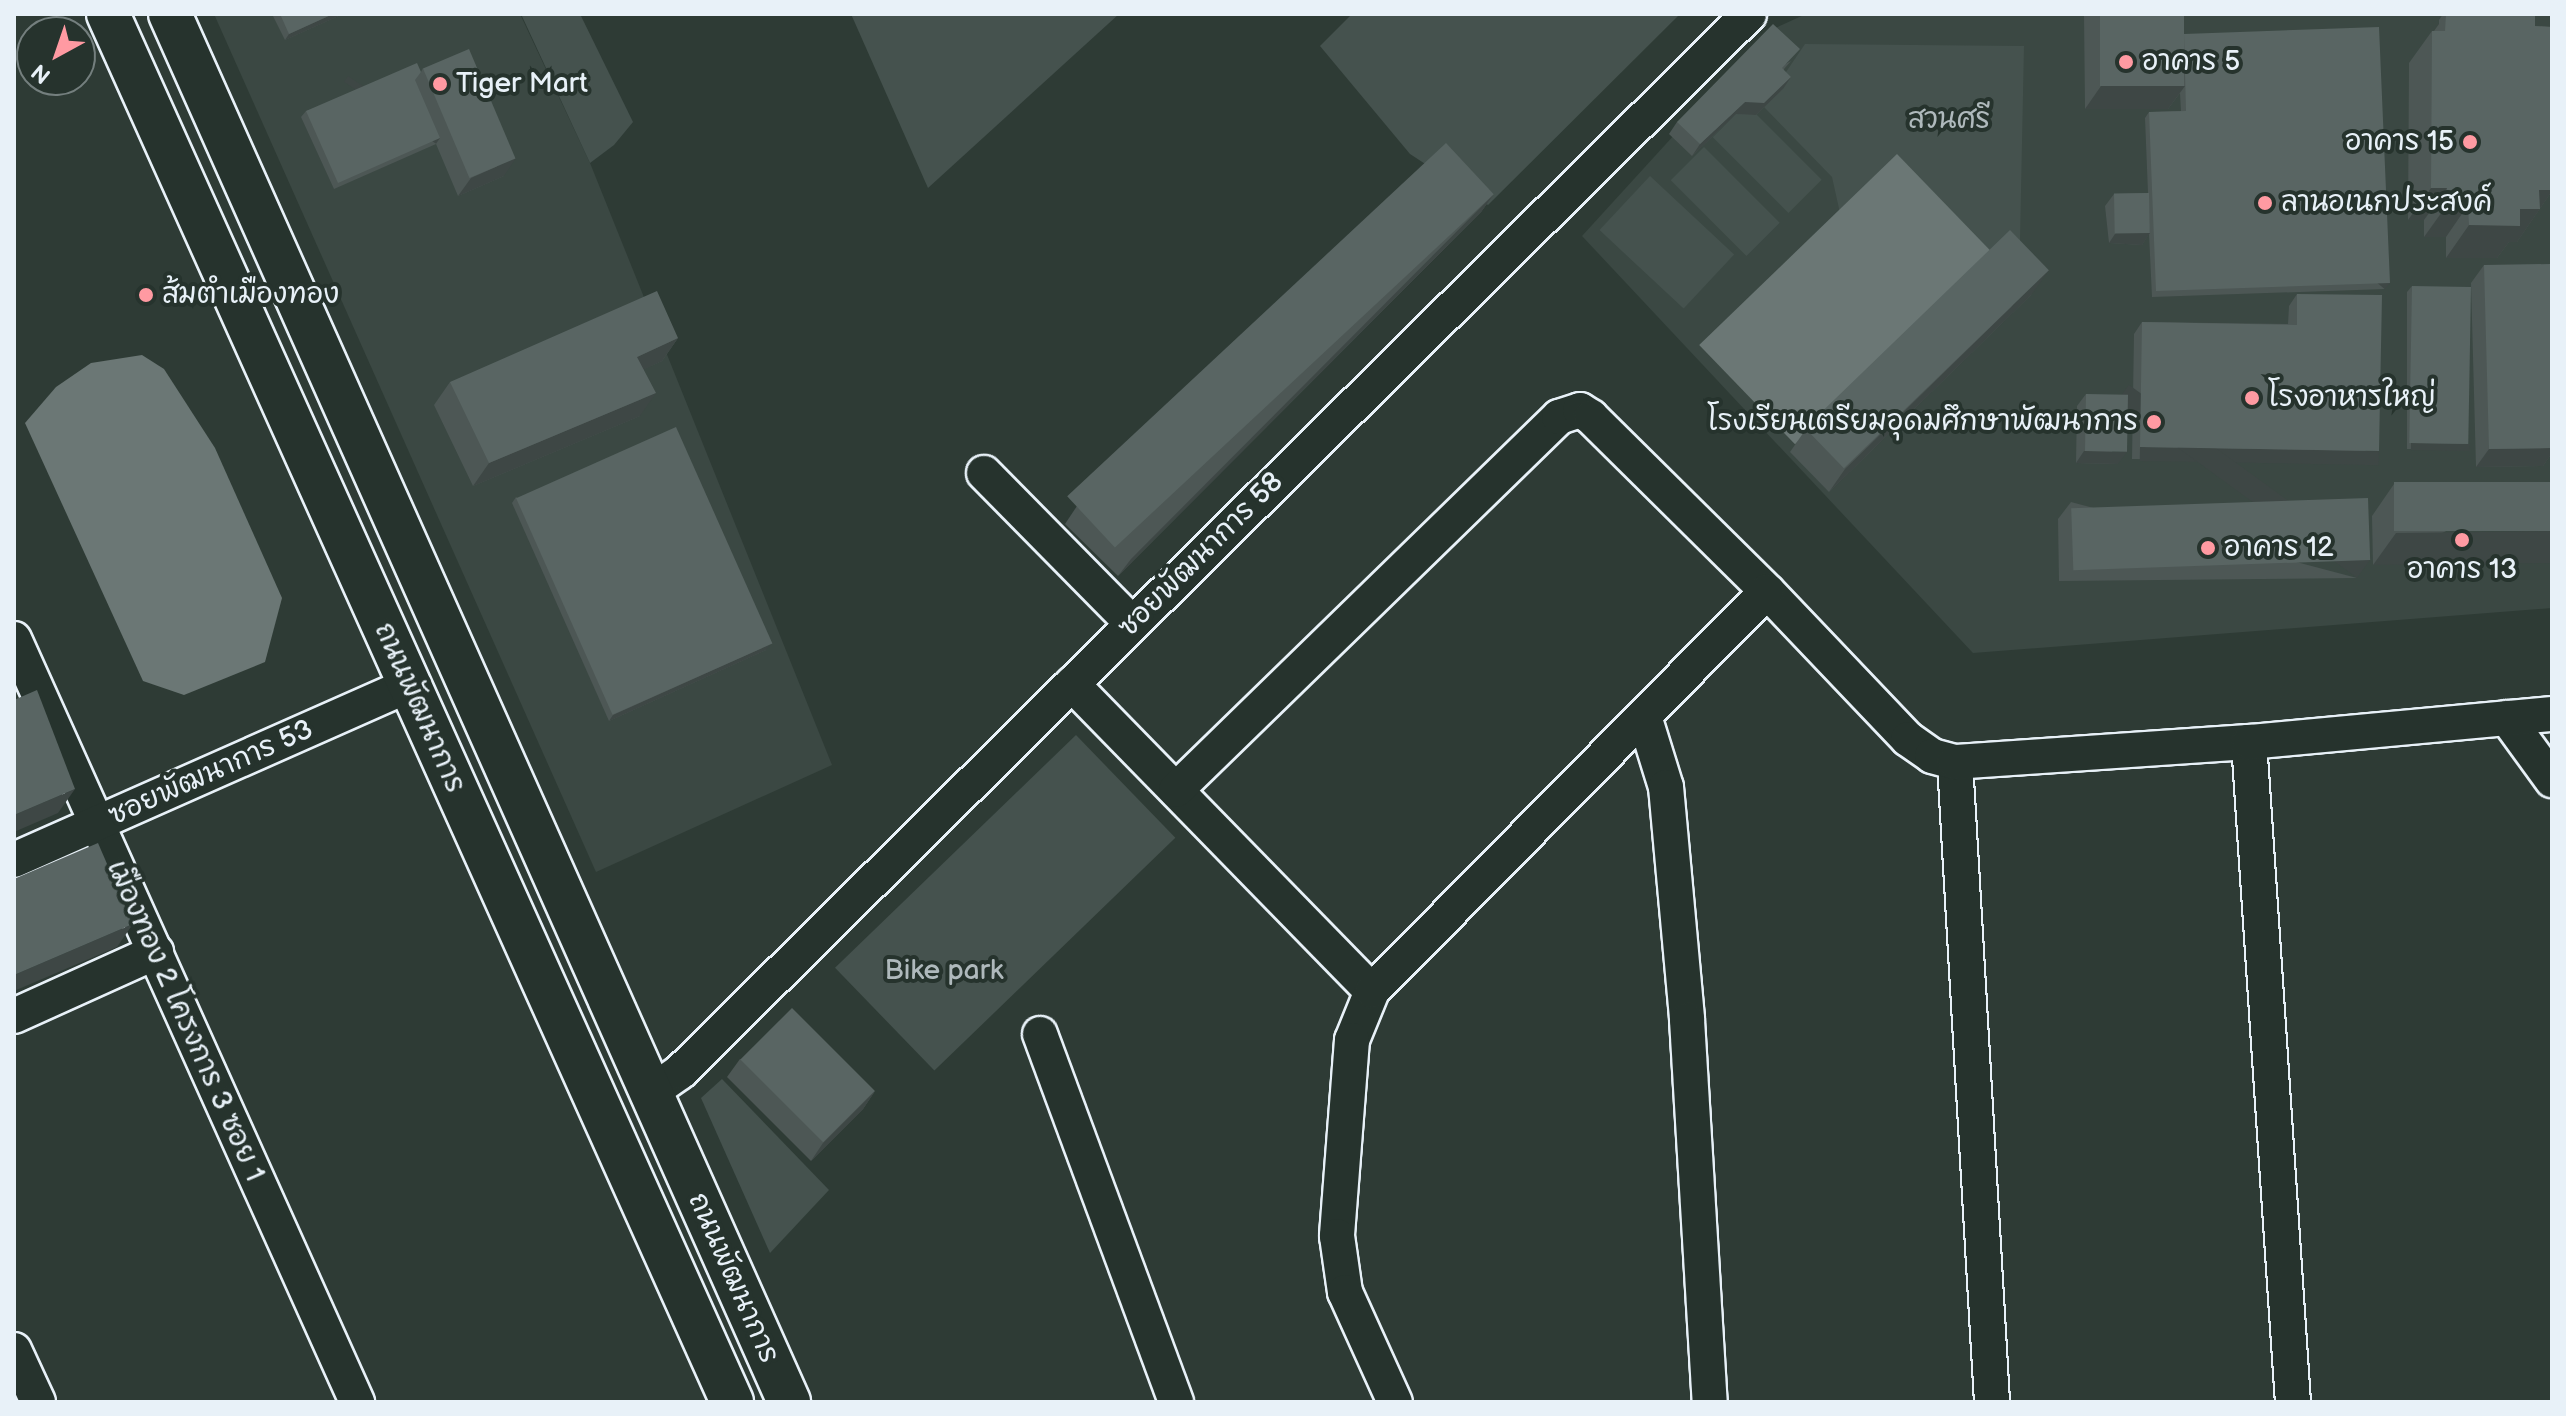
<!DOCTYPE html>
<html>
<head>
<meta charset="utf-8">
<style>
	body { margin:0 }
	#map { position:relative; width:2566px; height:1416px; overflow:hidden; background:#2e3b35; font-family:"Balsamiq Sans","Playpen Sans Thai",sans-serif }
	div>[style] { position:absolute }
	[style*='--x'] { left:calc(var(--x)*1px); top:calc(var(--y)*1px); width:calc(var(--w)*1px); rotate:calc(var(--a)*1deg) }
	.built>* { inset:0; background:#3b4843 }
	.green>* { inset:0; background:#45524e; transform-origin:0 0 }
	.water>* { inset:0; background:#6b7775; transform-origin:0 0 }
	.roads { filter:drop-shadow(2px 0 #e8f1f8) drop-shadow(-2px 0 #e8f1f8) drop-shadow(0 2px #e8f1f8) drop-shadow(0 -2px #e8f1f8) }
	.minor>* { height:34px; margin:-17px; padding:0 17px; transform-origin:17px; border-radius:17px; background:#26332d }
	.major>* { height:42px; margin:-21px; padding:0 21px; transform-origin:21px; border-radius:21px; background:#26332d }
	.wall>* { inset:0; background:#4d5755 }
	.shaded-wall>* { inset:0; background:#3e4745; transform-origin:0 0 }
	.building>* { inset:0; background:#596563; transform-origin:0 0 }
	.dots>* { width:22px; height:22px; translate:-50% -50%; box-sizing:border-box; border:4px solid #26332d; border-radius:50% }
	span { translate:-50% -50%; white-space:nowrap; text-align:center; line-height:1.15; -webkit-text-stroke:8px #26332d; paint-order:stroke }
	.poi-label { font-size:28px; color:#e8f1f8 }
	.left { translate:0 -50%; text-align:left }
	.right { translate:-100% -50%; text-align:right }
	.park-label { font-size:28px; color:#afb9bc }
	.street-label { font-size:28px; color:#e8f1f8 }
	.frame { position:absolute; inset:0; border:16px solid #e8f1f8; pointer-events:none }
	.north { position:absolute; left:16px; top:16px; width:80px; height:80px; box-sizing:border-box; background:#26332d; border:2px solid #747f7e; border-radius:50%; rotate:220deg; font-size:22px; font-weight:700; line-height:32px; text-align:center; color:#e8f1f8 }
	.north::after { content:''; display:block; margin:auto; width:28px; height:36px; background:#ff9aa2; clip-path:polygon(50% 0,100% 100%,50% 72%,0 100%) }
</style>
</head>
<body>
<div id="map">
	<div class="built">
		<i style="clip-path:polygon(214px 14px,520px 14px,590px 163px,832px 765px,596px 872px)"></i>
		<i style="clip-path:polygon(1806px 14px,2552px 14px,2552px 608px,1973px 653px,1582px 236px,1769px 31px)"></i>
	</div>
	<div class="green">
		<i style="clip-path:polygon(521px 14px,580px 14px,633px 122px,614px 145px,590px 163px)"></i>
		<i style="clip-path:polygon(851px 14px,1119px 14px,928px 188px)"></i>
		<i style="clip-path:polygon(1352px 14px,1680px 14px,1488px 205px,1410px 154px,1320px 46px)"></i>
		<i style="clip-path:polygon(1805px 44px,2024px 46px,2019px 289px,1840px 213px,1832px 177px,1763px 106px)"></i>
		<i style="left:1746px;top:104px;width:107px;height:47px;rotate:45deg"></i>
		<i style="left:1704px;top:147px;width:107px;height:47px;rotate:45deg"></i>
		<i style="left:1650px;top:176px;width:115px;height:74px;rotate:43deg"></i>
		<i style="left:1076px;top:735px;width:143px;height:335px;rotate:46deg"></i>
		<i style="clip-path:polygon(722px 1079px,829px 1190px,770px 1253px,701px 1098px)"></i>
	</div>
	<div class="water">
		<i style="left:1897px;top:154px;width:138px;height:275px;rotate:46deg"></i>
		<i style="clip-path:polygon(142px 355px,164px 369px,215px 448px,282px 598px,265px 662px,184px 695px,143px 681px,25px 423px,56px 387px,91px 363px)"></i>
	</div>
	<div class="roads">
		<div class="minor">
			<i style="--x:984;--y:473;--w:211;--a:45.4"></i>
			<i style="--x:14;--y:639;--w:837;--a:65.79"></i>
			<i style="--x:1072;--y:684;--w:429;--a:45.7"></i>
			<i style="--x:1372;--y:991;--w:53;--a:112.2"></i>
			<i style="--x:1352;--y:1040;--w:197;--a:94.4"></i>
			<i style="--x:1337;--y:1236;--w:57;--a:81.9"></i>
			<i style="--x:1345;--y:1292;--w:121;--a:65.6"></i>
			<i style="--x:1644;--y:716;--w:74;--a:72.8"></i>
			<i style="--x:1666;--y:787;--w:234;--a:84.8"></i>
			<i style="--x:1687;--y:1020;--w:383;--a:86.6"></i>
			<i style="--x:2507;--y:718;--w:77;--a:54"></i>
			<i style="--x:2249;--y:742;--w:661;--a:86.19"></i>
			<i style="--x:1955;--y:762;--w:641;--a:86.69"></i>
			<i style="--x:1176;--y:790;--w:535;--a:-44.24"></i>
			<i style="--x:1559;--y:417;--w:22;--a:-18"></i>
			<i style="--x:1580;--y:410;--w:13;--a:32"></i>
			<i style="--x:1591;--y:417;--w:247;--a:44.7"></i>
			<i style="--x:1767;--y:591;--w:204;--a:46.4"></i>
			<i style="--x:1908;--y:739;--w:29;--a:35"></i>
			<i style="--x:1932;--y:756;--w:24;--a:15"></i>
			<i style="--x:1955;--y:762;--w:295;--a:-3.9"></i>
			<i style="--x:2249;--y:742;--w:304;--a:-5.3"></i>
			<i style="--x:14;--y:860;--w:432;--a:-23.9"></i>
			<i style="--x:1372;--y:991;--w:562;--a:-45.36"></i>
			<i style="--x:14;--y:1016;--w:156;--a:-24.3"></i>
			<i style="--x:1040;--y:1034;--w:392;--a:69.7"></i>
			<i style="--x:650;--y:1093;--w:37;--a:-35"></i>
			<i style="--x:680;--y:1072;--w:1504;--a:-44.7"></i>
			<i style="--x:14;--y:1350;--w:57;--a:65.2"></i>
		</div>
		<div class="major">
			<i style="--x:108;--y:14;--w:1522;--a:65.79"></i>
			<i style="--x:170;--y:14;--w:1520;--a:65.96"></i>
		</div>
	</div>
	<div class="wall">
		<i style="clip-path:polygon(272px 14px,343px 14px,285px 40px)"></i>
		<i style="clip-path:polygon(2084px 14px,2184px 14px,2184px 34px,2385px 289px,2152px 297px,2149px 234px,2142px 245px,2109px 243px,2105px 206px,2114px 194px,2148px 193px,2145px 118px,2149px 112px,2181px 111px,2180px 93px,2168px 109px,2085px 109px)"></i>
		<i style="clip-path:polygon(2443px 14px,2535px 14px,2535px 26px,2552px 27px,2552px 191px,2517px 242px,2509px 242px,2497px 258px,2446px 258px,2446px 237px,2424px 237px,2424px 220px,2408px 220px,2409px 63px,2432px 31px,2434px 31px,2439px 24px,2439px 20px)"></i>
		<i style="clip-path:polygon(1791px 61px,1784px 69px,1783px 89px,1756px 115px,1736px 114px,1692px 156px,1669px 134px,1677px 122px)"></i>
		<i style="clip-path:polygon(423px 68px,504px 176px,458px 196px,436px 144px,334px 189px,301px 117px,306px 111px,421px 72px)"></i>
		<i style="clip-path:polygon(1494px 194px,1481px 212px,1118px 576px,1065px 524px,1077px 506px)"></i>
		<i style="clip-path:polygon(2484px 265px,2552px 335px,2552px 453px,2543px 466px,2476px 467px,2471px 283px)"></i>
		<i style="clip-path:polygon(2412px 286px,2466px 450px,2407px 449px,2407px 292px)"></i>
		<i style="clip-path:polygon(2032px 294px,1829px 492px,1790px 452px,1806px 429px)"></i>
		<i style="clip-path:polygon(2297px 294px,2371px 463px,2132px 459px,2134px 334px,2142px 322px,2288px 324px,2289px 306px)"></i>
		<i style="clip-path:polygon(678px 338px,662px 361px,644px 369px,640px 416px,473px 486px,434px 405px,450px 382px)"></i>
		<i style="clip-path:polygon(2086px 394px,2118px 464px,2076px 463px,2077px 406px)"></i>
		<i style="clip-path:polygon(2552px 482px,2373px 565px,2372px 516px,2394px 484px)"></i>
		<i style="clip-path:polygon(516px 497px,766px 650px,609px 721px,512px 503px)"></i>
		<i style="clip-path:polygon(2071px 502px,2357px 578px,2059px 581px,2058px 519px)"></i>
		<i style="clip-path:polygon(740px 1059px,875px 1091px,863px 1109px,811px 1161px,727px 1077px)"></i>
	</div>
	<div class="shaded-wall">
		<i style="clip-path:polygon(333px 14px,343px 14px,285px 40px,289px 34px)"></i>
		<i style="clip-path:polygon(1791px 77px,1783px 89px,1756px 115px,1736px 114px,1692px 156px,1700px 144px,1745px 102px)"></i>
		<i style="clip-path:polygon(2101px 86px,2185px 86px,2168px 109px,2085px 109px)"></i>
		<i style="left:440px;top:138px;width:7px;height:111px;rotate:124deg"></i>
		<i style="clip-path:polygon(516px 158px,504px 176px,458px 196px,471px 178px)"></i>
		<i style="clip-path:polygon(2431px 188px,2447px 188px,2424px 220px,2408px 220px)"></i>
		<i style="clip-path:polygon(2539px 190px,2552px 190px,2552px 191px,2517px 242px,2509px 242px,2497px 258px,2446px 258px,2469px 225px,2520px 209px)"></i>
		<i style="clip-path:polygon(1494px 194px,1481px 212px,1118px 576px,1131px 559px)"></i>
		<i style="clip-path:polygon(2447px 205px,2468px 205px,2446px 237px,2424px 237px)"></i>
		<i style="clip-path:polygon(2117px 231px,2150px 233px,2142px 245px,2109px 243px)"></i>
		<i style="clip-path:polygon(2049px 270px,2032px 294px,1829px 492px,1845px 469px)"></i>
		<i style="left:2390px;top:283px;width:8px;height:234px;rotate:130deg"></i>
		<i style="clip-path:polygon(678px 338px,662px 361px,621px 380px,637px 357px)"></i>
		<i style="clip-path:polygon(656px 393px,640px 416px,473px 486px,489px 463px)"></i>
		<i style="left:2411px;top:443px;width:59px;height:7px;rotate:1deg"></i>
		<i style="left:2140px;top:447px;width:239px;height:14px;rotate:1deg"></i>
		<i style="clip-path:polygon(2552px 448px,2552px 453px,2543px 466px,2476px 467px,2489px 449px)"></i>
		<i style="clip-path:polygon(2084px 451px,2127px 452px,2118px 464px,2076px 463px)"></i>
		<i style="clip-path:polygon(2552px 531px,2552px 563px,2373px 565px,2396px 533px)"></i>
		<i style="left:2370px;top:560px;width:22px;height:298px;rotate:126deg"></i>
		<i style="clip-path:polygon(771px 644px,766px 650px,609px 721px,613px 715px)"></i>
		<i style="clip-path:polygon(75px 789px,58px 813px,14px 832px,14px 815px)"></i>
		<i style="clip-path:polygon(133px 924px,117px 947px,14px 991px,14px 975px)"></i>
		<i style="clip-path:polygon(875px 1091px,863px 1109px,811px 1161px,823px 1143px)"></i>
	</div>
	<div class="building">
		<i style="clip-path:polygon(280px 14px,333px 14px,289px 34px)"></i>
		<i style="left:2100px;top:14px;width:84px;height:72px"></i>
		<i style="clip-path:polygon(2446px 14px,2535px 14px,2535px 26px,2552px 27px,2552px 190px,2539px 190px,2540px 209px,2520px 209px,2520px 226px,2469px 225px,2468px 205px,2447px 205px,2447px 188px,2431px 188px,2432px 31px,2445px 31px)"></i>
		<i style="clip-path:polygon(1773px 24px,1800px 49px,1782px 68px,1791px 77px,1764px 103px,1745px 102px,1700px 144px,1677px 122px)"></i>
		<i style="clip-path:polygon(2379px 27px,2390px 283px,2156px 291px,2149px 112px,2186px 111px,2184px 34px)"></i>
		<i style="left:469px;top:49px;width:119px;height:50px;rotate:67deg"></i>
		<i style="clip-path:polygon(417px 63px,421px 72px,415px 80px,440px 138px,338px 183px,306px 111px)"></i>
		<i style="left:1446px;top:143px;width:70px;height:518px;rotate:47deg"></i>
		<i style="left:2149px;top:193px;width:40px;height:35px;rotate:89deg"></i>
		<i style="left:2010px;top:230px;width:56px;height:285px;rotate:46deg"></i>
		<i style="clip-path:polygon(2550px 264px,2552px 335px,2552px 448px,2489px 449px,2484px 265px)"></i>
		<i style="left:2412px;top:286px;width:59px;height:157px;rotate:1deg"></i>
		<i style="clip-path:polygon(657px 291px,678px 338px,637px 357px,656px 393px,489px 463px,450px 382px)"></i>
		<i style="clip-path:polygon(2297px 294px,2382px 295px,2379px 451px,2140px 447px,2142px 322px,2297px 325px)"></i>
		<i style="left:2086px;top:394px;width:42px;height:57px;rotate:1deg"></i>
		<i style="left:676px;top:427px;width:237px;height:175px;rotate:66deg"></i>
		<i style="left:2552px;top:482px;width:49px;height:158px;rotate:90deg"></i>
		<i style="left:2368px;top:498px;width:62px;height:297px;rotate:88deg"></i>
		<i style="clip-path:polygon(37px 690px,75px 789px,14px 815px,14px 700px)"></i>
		<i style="clip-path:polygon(98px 843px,133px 924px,14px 975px,14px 879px)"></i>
		<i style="left:792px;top:1008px;width:117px;height:73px;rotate:45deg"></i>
	</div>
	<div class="dots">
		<i style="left:2126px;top:62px;background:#ff9aa2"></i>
		<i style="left:440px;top:84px;background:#ff9aa2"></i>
		<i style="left:2470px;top:142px;background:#ff9aa2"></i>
		<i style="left:2265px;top:203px;background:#ff9aa2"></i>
		<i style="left:146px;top:295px;background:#ff9aa2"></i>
		<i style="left:2252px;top:398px;background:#ff9aa2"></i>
		<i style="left:2154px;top:422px;background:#ff9aa2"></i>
		<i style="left:2462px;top:540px;background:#ff9aa2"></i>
		<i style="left:2208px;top:548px;background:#ff9aa2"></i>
	</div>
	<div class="poi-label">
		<span class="left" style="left:2142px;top:62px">อาคาร 5</span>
		<span class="left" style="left:456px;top:84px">Tiger Mart</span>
		<span class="right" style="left:2454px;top:142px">อาคาร 15</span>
		<span class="left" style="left:2281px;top:203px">ลานอเนกประสงค์</span>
		<span class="left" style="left:162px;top:295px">ส้มตำเมืองทอง</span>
		<span class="left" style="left:2268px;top:398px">โรงอาหารใหญ่</span>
		<span class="right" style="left:2138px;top:422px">โรงเรียนเตรียมอุดมศึกษาพัฒนาการ</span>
		<span class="left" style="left:2224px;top:548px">อาคาร 12</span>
		<span style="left:2462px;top:570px">อาคาร 13</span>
	</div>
	<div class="park-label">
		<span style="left:1949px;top:120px">สวนศรี</span>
		<span style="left:944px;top:971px">Bike park</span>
	</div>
	<div class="street-label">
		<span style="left:1201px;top:555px;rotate:-45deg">ซอยพัฒนาการ 58</span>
		<span style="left:419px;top:708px;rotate:66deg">ถนนพัฒนาการ</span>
		<span style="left:211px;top:773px;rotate:-24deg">ซอยพัฒนาการ 53</span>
		<span style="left:185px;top:1021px;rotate:66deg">เมืองทอง 2 โครงการ 3 ซอย 1</span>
		<span style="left:733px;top:1278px;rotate:66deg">ถนนพัฒนาการ</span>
	</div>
	<div class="frame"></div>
	<div class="north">N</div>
</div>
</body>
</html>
